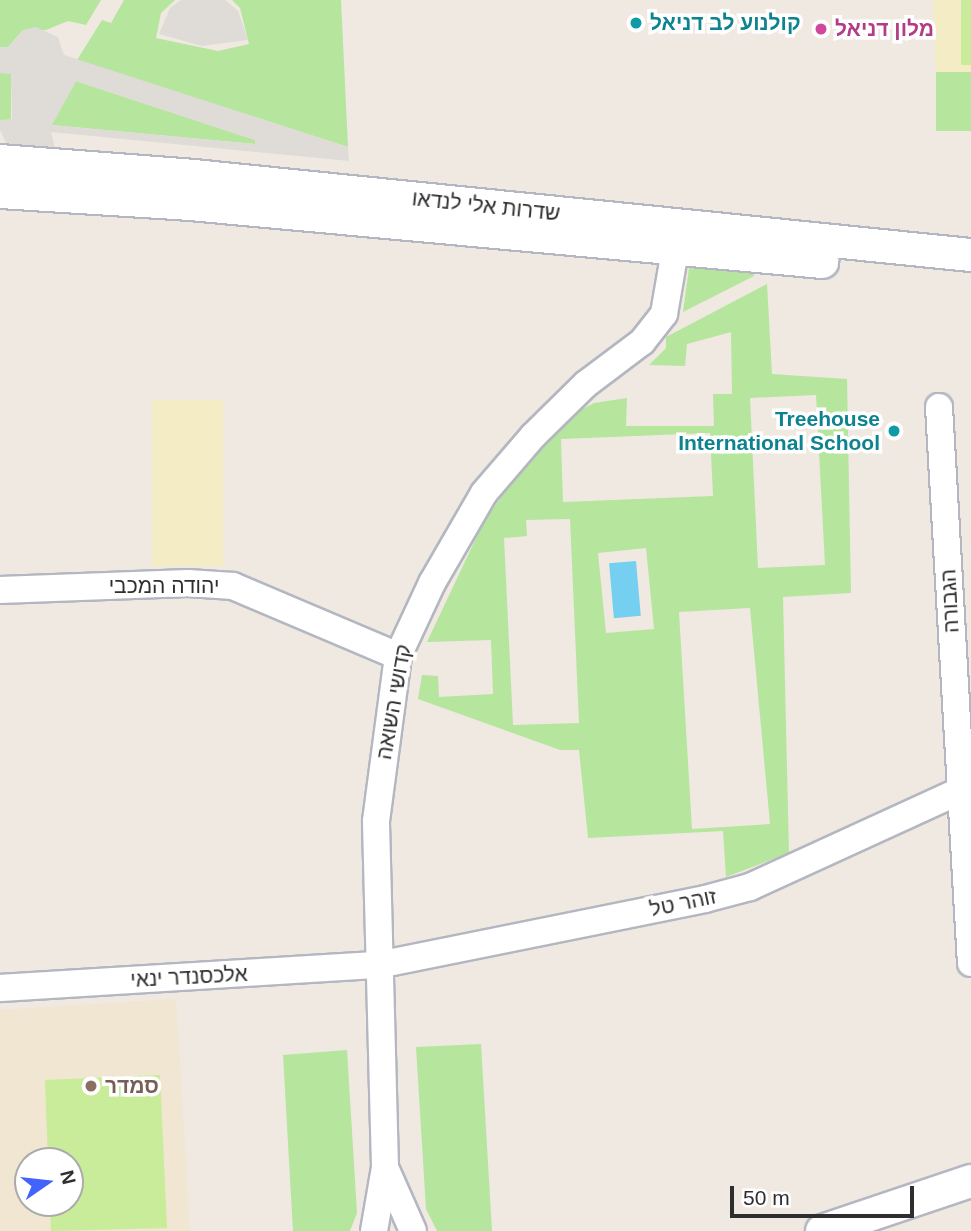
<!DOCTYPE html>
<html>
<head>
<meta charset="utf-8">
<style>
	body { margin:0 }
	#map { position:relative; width:971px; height:1231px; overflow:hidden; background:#efe9e1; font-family:Helvetica,Heebo,sans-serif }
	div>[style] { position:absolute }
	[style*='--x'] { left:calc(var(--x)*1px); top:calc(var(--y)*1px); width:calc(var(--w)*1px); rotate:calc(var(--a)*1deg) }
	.education>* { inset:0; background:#f0e6d1 }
	.green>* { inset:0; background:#b6e59e; transform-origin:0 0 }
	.sand>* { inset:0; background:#f3ecc5; transform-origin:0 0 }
	.pitch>* { inset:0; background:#c9ec9a; transform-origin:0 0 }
	.plaza>* { inset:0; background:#dfdcd8 }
	.water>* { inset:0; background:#75cff0; transform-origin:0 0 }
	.roads { filter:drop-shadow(2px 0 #b4b7c1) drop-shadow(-2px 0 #b4b7c1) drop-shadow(0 2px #b4b7c1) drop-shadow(0 -2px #b4b7c1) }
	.minor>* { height:26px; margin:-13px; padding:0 13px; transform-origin:13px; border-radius:13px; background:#fff }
	.tertiary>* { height:32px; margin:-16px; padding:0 16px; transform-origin:16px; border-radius:16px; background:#fff }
	.dots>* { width:19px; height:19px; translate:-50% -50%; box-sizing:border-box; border:4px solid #fff; border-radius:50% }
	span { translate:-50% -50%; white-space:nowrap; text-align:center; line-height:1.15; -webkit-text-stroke:7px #fff; paint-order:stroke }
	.culture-label { font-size:21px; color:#0d838f; font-weight:700 }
	.left { translate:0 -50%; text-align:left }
	.right { translate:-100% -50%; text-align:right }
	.hotel-label { font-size:21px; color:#b23c85; font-weight:700 }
	.street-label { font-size:21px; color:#2e2e2e }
	.education-label { font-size:21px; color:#785e54; font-weight:700 }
	.north { position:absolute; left:14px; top:1147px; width:70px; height:70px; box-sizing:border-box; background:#fff; border:2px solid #ababab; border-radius:50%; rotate:76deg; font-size:19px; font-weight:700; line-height:28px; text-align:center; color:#2e2e2e }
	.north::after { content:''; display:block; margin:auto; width:24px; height:32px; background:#4264fb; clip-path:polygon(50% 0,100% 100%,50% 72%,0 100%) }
	.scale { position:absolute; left:730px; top:1186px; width:184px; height:32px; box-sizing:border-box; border:4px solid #2e2e2e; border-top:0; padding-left:9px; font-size:21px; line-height:24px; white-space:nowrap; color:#2e2e2e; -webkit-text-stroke:5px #fff; paint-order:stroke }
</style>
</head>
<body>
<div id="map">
	<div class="education">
		<i style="clip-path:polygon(evenodd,176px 999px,190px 1231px,0 1231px,0 1010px,176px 999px,28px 1161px,70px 1161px,70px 1203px,28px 1203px,28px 1161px)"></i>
	</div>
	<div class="green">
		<i style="clip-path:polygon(0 0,101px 0,86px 25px,68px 21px,46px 30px,23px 30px,8px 47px,0 47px)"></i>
		<i style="clip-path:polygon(124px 0,175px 0,161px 13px,156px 38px,218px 51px,249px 44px,240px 8px,232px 0,341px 0,348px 147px,77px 60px,102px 20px,111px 23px)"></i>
		<i style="left:936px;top:72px;width:35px;height:59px"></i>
		<i style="left:0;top:73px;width:11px;height:47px"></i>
		<i style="clip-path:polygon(76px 81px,255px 140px,255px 144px,51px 125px)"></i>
		<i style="clip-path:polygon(689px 268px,754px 271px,754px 276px,683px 312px)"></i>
		<i style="clip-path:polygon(evenodd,767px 284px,772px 374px,847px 379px,851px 593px,783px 597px,789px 853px,726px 877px,723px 831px,588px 838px,579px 750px,560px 750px,418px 699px,422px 675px,438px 676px,439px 697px,493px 694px,491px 640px,427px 642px,486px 517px,558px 422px,594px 403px,627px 398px,626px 426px,714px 426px,713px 394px,732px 394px,731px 332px,687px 344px,685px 366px,649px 365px,666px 348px,666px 337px,767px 284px,816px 395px,825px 565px,758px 568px,750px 398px,816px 395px,767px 284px,710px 433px,713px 496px,563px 502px,561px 439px,710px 433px,767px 284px,570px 519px,579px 723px,513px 725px,504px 538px,527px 536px,526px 520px,570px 519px,767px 284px,646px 548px,654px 629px,606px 633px,598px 553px,646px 548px,767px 284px,750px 608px,770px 824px,692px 829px,679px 612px,750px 608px)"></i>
		<i style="clip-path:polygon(481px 1044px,492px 1231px,437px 1231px,426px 1209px,416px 1047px)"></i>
		<i style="clip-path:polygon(347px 1050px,357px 1213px,350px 1231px,293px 1231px,283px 1055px)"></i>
	</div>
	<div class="sand">
		<i style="clip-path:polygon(933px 0,960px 0,962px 64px,971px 65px,971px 72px,936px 72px)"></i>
		<i style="left:152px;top:400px;width:71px;height:166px"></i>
	</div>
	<div class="pitch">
		<i style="left:961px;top:0;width:10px;height:65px"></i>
		<i style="clip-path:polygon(160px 1075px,167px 1228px,51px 1231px,50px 1203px,70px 1203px,70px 1161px,48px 1161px,45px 1080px)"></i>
	</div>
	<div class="plaza">
		<i style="clip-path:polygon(181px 0,225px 0,238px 11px,248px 40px,202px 46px,159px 34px,170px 8px)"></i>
		<i style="clip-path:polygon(evenodd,36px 27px,58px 37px,64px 55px,348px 147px,349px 161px,51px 132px,57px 157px,12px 156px,0 130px,0 120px,12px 119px,11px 74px,0 73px,0 47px,8px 47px,23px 30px,36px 27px,76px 81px,255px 140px,255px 144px,52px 125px,76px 81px)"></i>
	</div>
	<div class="water">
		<i style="left:636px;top:561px;width:55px;height:27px;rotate:85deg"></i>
	</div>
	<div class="roads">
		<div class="minor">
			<i style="--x:939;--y:407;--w:557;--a:86.71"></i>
			<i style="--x:0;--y:590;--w:188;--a:-2.1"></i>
			<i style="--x:188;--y:583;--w:45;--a:3.8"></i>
			<i style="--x:233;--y:586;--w:179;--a:23"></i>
			<i style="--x:0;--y:988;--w:379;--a:-3.5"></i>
			<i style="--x:378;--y:965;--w:334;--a:-11.4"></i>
			<i style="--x:705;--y:899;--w:47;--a:-14.9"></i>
			<i style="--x:750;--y:887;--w:243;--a:-24.6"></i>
			<i style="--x:387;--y:1172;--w:64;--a:66.2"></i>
			<i style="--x:374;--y:1231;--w:65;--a:-80.2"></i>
			<i style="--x:385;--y:1167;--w:346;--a:-91.5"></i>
			<i style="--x:376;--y:821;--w:166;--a:-82.4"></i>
			<i style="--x:398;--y:656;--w:81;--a:-65"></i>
			<i style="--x:432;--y:583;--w:104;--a:-60"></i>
			<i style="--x:484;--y:493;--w:75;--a:-49.3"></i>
			<i style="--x:533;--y:436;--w:74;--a:-44.5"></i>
			<i style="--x:586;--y:384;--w:70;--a:-36.9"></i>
			<i style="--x:642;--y:342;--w:36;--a:-52"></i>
			<i style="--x:664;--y:314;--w:53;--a:-80.2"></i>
			<i style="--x:673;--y:262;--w:12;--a:-114"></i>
		</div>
		<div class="tertiary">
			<i style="--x:0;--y:161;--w:195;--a:4.4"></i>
			<i style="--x:194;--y:176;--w:781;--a:5.81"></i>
			<i style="--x:0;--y:192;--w:190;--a:3.6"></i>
			<i style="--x:190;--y:204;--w:635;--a:5.24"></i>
			<i style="--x:822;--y:1231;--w:157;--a:-18.6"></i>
		</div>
	</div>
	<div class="dots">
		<i style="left:636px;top:23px;background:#0f9aa8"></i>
		<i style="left:821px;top:29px;background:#d1479c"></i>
		<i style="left:894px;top:431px;background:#0f9aa8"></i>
		<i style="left:91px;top:1086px;background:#8d6e63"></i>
	</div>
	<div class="culture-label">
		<span class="left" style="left:650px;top:23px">קולנוע לב דניאל</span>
		<span class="right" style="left:880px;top:431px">Treehouse<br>International School</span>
	</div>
	<div class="hotel-label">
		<span class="left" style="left:835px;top:29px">מלון דניאל</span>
	</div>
	<div class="street-label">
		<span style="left:486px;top:206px;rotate:6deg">שדרות אלי לנדאו</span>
		<span style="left:164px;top:586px">יהודה המכבי</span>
		<span style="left:950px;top:601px;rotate:-93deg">הגבורה</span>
		<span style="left:394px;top:702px;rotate:-80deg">קדושי השואה</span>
		<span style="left:683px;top:903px;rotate:-12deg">זוהר טל</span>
		<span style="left:189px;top:977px;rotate:-3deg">אלכסנדר ינאי</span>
	</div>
	<div class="education-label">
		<span class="left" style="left:105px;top:1086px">סמדר</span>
	</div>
	<div class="north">N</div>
	<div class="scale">50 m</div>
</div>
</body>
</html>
